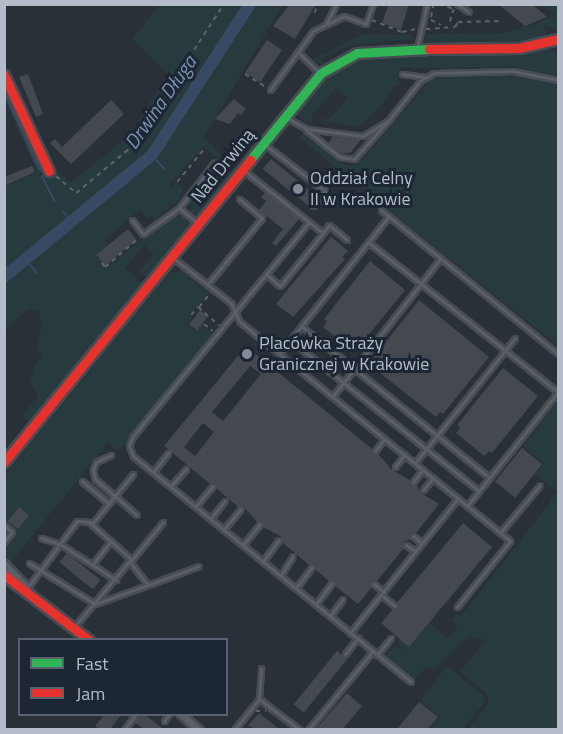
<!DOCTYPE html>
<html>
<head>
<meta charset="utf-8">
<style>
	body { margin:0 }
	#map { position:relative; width:563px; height:734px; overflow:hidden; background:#2a3038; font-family:"Titillium Web",sans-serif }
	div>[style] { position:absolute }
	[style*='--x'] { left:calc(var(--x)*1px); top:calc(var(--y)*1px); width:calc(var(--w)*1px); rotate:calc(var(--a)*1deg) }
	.green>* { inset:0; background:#273a3e }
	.stream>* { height:2px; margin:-1px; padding:0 1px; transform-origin:1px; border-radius:1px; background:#384963 }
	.river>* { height:12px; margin:-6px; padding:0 6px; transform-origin:6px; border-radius:6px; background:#384963 }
	.building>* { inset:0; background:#444950; transform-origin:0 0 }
	.path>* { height:1.5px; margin-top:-0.75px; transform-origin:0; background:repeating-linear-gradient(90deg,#5d636a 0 4.5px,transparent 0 9px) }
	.roads { filter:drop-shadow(2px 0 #484c53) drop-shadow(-2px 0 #484c53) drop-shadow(0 2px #484c53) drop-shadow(0 -2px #484c53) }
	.lane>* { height:3px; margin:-1.5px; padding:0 1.5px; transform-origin:1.5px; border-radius:1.5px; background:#5a5e66 }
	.street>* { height:7px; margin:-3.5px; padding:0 3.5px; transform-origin:3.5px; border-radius:3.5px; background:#5a5e66 }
	.fast>* { height:9px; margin:-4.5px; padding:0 4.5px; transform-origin:4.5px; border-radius:4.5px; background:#30b455 }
	.jam>* { height:9px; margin:-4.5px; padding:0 4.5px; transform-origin:4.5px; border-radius:4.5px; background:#e5322d }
	.dots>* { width:16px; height:16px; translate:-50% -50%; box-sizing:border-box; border:3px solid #1d2633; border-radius:50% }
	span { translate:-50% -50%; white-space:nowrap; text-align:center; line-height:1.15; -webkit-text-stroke:6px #1d2633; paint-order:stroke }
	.street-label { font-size:18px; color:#b4bcc9 }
	.poi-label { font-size:18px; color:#b4bcc9 }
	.left { translate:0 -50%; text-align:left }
	.water-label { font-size:20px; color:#7c92b1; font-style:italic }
	.frame { position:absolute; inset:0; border:6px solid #b4bcc9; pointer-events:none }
	.legend { position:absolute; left:18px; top:638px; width:210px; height:78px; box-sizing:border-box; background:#1d2633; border:2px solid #59626f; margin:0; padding:8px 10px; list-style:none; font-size:18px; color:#b4bcc9 }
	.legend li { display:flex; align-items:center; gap:12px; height:30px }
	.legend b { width:30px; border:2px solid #59626f }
</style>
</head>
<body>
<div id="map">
	<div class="green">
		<i style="clip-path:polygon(160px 5px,283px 5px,204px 136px,235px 171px,200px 215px,191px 214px,189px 201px,195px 202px,225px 165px,204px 147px,169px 184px,171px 188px,177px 183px,183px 188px,179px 200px,154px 220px,151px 216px,147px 219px,140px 210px,105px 239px,108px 245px,96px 255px,106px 268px,172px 215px,181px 215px,190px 224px,148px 279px,138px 272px,154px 254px,144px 245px,125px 268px,143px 284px,31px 423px,22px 415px,38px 396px,30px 382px,35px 364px,42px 357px,36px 347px,41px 330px,40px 311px,28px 309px,5px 330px,4px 187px,37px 172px,5px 101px,4px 85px,43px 169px,39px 176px,50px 177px,56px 173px,44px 156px,70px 183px,129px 136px,168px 74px,132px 39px)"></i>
		<i style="clip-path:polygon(543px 5px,558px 5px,558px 30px,544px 25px,547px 39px,486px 45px,429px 45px,425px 42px,426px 34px,502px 33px,533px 25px,555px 15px)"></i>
		<i style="clip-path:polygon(361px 35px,412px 35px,412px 39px,350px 45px,321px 59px,326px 65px,311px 60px)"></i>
		<i style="clip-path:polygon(553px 49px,558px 57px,558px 76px,514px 67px,399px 68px,399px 84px,392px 87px,393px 91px,387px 94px,388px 98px,360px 127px,322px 121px,324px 117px,328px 120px,348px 98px,336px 88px,311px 116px,312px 122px,304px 122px,297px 113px,321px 81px,353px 60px,400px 54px)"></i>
		<i style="clip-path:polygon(516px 75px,558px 84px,558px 346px,299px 138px,303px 134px,341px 164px,350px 165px,364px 158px,430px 80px,443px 76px)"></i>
		<i style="clip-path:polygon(182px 271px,209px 293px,189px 315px,192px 318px,188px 324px,196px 331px,201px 325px,213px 334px,119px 451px,108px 443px,11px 562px,5px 557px,4px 476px,168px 274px)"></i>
		<i style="clip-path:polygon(558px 400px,558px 492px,535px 475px,544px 463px,523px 446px)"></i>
		<i style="clip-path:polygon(558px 492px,558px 729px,468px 729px,489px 703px,487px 694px,460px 672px,486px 640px,468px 636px,435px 669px,426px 667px,414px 680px,385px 657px,396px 644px,407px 652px,397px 642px,400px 639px,410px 647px,429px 623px,448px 638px,458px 626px,452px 620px,457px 614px,461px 616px)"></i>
		<i style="clip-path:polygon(447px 666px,484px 696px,485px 702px,462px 729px,431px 729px,440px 717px,420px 701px)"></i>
	</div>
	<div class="stream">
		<i style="--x:4;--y:92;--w:85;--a:65.6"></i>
		<i style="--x:152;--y:155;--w:18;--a:49"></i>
		<i style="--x:42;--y:176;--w:28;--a:64"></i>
		<i style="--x:63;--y:212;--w:13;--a:48"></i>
		<i style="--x:26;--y:260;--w:17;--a:50"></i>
	</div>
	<div class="river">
		<i style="--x:4;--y:277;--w:192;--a:-39.5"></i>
		<i style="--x:152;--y:155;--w:180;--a:-57"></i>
	</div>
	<div class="building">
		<i style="clip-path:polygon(290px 4px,316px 4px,295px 39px,273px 26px)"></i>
		<i style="clip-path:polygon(389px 4px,409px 4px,401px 30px,382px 23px)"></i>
		<i style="clip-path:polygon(498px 4px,532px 4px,547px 17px,525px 26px)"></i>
		<i style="left:267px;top:40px;width:18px;height:39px;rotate:34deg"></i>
		<i style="clip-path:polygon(28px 74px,43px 114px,36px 117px,19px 77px)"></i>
		<i style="clip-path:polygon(234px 99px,246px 109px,241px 115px,238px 113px,230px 124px,215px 119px)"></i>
		<i style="clip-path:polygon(111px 100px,124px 114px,71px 164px,50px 143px,55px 139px,62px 147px)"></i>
		<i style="clip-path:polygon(332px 137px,360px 139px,360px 141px,350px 153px,342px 153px,329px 143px)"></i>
		<i style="left:271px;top:159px;width:58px;height:13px;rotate:39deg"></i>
		<i style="clip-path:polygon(32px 166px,35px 172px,4px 186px,4px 177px)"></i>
		<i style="clip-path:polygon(265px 193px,299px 219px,276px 246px,272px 243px,283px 229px,259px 210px,266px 201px,261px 197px)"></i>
		<i style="left:128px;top:229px;width:14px;height:41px;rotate:51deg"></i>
		<i style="clip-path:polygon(331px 237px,348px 251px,342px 257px,345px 259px,293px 317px,276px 304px)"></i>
		<i style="clip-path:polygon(370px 261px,405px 290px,359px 347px,356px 345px,352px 350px,323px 327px,327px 321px,324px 319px)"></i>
		<i style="clip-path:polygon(419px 300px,489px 357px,443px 414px,440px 412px,436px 417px,371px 366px,376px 360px,373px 358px)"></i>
		<i style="left:200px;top:310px;width:10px;height:18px;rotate:37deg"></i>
		<i style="clip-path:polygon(evenodd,246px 346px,372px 449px,372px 454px,378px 454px,392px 470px,410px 480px,410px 485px,416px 484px,421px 493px,439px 504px,416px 533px,410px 533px,411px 539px,403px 542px,404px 548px,377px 581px,371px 581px,372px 587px,358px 604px,335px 586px,335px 580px,329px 581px,315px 569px,315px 564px,309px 565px,282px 542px,282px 537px,263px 527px,263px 522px,257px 522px,243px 506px,238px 507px,216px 488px,215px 483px,210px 484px,164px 446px,246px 346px,250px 366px,261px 374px,223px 421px,212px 412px,250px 366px,246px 346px,203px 423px,214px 432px,195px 456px,184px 447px,203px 423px)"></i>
		<i style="clip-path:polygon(503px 368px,538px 396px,492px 453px,489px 451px,484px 456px,456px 433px,460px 428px,457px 425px)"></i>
		<i style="left:522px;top:448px;width:26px;height:43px;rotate:39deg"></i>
		<i style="left:19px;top:507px;width:13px;height:18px;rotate:39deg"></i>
		<i style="clip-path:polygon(463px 523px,492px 547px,409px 647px,381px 623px,393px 609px,398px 609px,397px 603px)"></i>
		<i style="left:67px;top:553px;width:43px;height:12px;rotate:39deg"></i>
		<i style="left:337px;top:651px;width:13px;height:69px;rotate:39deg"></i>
		<i style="clip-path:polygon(347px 693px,362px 706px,343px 729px,316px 729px)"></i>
		<i style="clip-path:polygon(419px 702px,438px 717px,428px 729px,397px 729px)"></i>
		<i style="clip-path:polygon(259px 713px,279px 729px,254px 729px,248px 725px)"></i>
		<i style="clip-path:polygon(105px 714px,122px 714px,110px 729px,99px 729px,95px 726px)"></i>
		<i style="clip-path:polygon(142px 714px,144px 714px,163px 729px,144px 729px,135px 723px)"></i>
	</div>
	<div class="path">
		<i style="--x:434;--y:4;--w:16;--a:101"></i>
		<i style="--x:431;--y:20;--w:11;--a:27"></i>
		<i style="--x:439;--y:4;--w:16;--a:18"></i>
		<i style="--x:454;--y:9;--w:14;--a:107"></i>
		<i style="--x:314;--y:13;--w:10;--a:-61"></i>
		<i style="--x:372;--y:20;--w:32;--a:22"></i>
		<i style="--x:402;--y:32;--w:14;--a:-12"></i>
		<i style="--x:426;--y:29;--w:29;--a:-4"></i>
		<i style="--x:455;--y:27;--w:6;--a:-59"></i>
		<i style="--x:458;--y:22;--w:42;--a:-1.4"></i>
		<i style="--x:245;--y:74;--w:25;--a:32"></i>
		<i style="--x:56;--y:176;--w:26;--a:40"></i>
		<i style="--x:76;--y:193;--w:70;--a:-39.8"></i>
		<i style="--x:130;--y:148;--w:172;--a:-56.9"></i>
		<i style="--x:177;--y:182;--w:43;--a:-50.7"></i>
		<i style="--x:102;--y:263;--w:5;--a:53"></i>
		<i style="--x:105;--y:267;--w:45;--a:-40.5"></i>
		<i style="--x:199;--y:307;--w:19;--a:-51"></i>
		<i style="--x:191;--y:315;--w:11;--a:-49"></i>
		<i style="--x:198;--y:307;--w:28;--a:41"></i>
		<i style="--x:204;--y:324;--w:11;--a:38"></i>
		<i style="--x:256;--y:711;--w:10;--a:0"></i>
	</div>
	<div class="roads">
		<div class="lane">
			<i style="--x:457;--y:4;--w:14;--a:34"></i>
			<i style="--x:326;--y:24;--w:22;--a:-63"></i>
			<i style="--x:417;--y:48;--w:45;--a:-77.2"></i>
			<i style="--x:298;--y:52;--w:29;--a:44"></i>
			<i style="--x:402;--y:74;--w:24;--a:7"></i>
			<i style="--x:270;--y:90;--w:73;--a:-53.9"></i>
			<i style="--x:313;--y:31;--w:34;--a:-26"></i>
			<i style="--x:344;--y:16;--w:23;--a:20"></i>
			<i style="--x:366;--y:24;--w:21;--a:-71"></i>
			<i style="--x:287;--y:118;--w:23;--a:29"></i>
			<i style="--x:307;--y:129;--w:56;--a:7.1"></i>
			<i style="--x:363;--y:136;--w:29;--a:-31"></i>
			<i style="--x:388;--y:121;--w:51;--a:-51.3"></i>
			<i style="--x:420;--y:81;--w:16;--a:-30"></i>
			<i style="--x:434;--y:73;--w:79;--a:-1.5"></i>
			<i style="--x:513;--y:71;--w:46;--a:11.3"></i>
			<i style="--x:306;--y:130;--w:43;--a:38.5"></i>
			<i style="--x:340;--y:157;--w:14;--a:8"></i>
			<i style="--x:354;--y:159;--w:50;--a:-48.3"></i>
			<i style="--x:264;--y:144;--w:77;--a:37.6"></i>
			<i style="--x:325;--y:191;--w:19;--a:129"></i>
			<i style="--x:243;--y:170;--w:84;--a:38.2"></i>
			<i style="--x:179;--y:208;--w:22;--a:39"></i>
			<i style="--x:381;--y:210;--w:228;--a:39.1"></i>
			<i style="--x:132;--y:220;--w:18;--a:52"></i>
			<i style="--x:143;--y:234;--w:44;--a:-35.8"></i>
			<i style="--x:179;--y:208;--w:58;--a:-52"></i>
			<i style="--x:347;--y:240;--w:23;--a:-140"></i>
			<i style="--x:329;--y:225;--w:10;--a:127"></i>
			<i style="--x:323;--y:233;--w:18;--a:-142"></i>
			<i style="--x:309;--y:222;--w:277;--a:129.4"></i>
			<i style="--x:133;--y:436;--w:11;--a:112"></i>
			<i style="--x:129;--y:446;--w:11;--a:68"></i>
			<i style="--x:133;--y:456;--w:358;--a:39.1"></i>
			<i style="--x:368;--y:242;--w:242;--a:38.3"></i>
			<i style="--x:172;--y:257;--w:75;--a:37.9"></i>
			<i style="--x:231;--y:303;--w:21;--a:65"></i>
			<i style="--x:240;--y:322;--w:348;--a:39"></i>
			<i style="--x:510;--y:541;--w:85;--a:128.8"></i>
			<i style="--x:266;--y:274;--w:18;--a:41"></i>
			<i style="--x:280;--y:286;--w:68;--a:-50.9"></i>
			<i style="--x:207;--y:285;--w:87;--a:-50.6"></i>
			<i style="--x:262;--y:218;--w:30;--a:-140"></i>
			<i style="--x:301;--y:326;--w:241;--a:38.8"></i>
			<i style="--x:290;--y:340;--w:242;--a:38.6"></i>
			<i style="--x:280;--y:353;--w:175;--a:-51.5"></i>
			<i style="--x:333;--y:396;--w:175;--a:-52"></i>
			<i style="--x:375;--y:451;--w:16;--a:-52"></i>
			<i style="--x:111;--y:455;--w:17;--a:155"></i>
			<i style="--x:96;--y:462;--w:9;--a:111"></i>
			<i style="--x:93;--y:470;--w:9;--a:77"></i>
			<i style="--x:95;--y:479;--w:55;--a:40.6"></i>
			<i style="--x:415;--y:463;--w:160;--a:-51.3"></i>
			<i style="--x:395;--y:467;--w:16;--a:-52"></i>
			<i style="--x:154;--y:471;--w:23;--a:-52"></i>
			<i style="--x:82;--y:481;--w:35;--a:40"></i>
			<i style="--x:413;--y:482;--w:16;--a:-52"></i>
			<i style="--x:171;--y:486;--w:23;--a:-49"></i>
			<i style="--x:423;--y:490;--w:16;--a:-50"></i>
			<i style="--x:196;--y:506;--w:26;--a:-50"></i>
			<i style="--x:467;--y:506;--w:146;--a:-51.4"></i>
			<i style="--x:211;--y:518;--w:22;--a:-51"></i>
			<i style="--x:163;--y:522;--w:52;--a:129.5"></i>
			<i style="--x:130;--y:562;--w:29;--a:52"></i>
			<i style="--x:148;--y:585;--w:54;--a:-20.4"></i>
			<i style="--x:92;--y:524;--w:65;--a:-50.6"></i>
			<i style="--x:4;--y:525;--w:11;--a:41"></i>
			<i style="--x:12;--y:532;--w:13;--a:129"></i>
			<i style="--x:224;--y:529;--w:26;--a:-50"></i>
			<i style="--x:500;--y:533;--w:62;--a:-50.2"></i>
			<i style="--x:413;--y:536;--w:11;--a:38"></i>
			<i style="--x:41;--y:538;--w:20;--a:18"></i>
			<i style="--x:60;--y:544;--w:67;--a:32.7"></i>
			<i style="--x:243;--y:545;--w:27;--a:-51"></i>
			<i style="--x:406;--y:545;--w:11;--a:34"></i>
			<i style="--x:263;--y:561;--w:26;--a:-53"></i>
			<i style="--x:29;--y:563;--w:78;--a:31.8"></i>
			<i style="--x:95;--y:604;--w:56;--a:-19.7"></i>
			<i style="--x:92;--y:565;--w:31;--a:-52"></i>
			<i style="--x:281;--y:575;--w:22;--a:-58"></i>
			<i style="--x:374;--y:584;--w:13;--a:39"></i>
			<i style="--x:28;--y:587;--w:82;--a:-53.4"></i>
			<i style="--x:77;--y:521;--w:12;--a:5"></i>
			<i style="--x:89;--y:522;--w:56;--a:41.4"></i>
			<i style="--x:131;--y:559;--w:87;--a:129.9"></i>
			<i style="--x:296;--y:588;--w:26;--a:-53"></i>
			<i style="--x:381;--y:595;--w:18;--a:38"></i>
			<i style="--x:316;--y:604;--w:26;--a:-53"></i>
			<i style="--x:330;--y:616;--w:21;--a:-53"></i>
			<i style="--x:350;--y:633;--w:173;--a:-51.3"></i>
			<i style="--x:345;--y:654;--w:21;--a:-51"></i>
			<i style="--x:377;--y:655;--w:22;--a:-51"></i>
			<i style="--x:259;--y:699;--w:31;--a:-86"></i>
			<i style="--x:164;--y:721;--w:9;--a:-54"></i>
			<i style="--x:124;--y:730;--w:20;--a:-53"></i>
			<i style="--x:234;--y:730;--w:40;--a:-51"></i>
			<i style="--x:259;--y:699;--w:51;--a:37.1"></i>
			<i style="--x:308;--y:730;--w:102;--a:-50.6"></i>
		</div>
		<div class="street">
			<i style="--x:4;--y:564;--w:33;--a:46"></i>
			<i style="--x:181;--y:714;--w:24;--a:42"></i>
		</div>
		<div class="fast">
			<i style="--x:250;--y:160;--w:112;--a:-50.8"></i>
			<i style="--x:321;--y:73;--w:41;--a:-29.1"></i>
			<i style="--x:357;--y:53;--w:72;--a:-3.2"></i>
		</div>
		<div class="jam">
			<i style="--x:429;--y:49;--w:90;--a:-0.6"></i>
			<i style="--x:519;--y:48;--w:40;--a:-13"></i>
			<i style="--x:4;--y:75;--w:106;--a:64.9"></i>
			<i style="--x:4;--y:462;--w:390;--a:-50.8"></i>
			<i style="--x:4;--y:575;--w:107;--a:37.4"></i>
		</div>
	</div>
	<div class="dots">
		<i style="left:298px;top:189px;background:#848b96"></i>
		<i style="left:247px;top:354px;background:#848b96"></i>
	</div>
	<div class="street-label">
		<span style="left:223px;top:166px;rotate:-51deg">Nad Drwiną</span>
	</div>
	<div class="poi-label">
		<span class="left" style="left:310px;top:189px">Oddział Celny<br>II w Krakowie</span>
		<span class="left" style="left:259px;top:354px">Placówka Straży<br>Granicznej w Krakowie</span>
	</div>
	<div class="water-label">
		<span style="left:160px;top:102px;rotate:-55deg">Drwina Długa</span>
	</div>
	<div class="frame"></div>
	<ul class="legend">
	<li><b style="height:8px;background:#30b455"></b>Fast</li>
	<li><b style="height:8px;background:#e5322d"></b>Jam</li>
	</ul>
</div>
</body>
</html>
